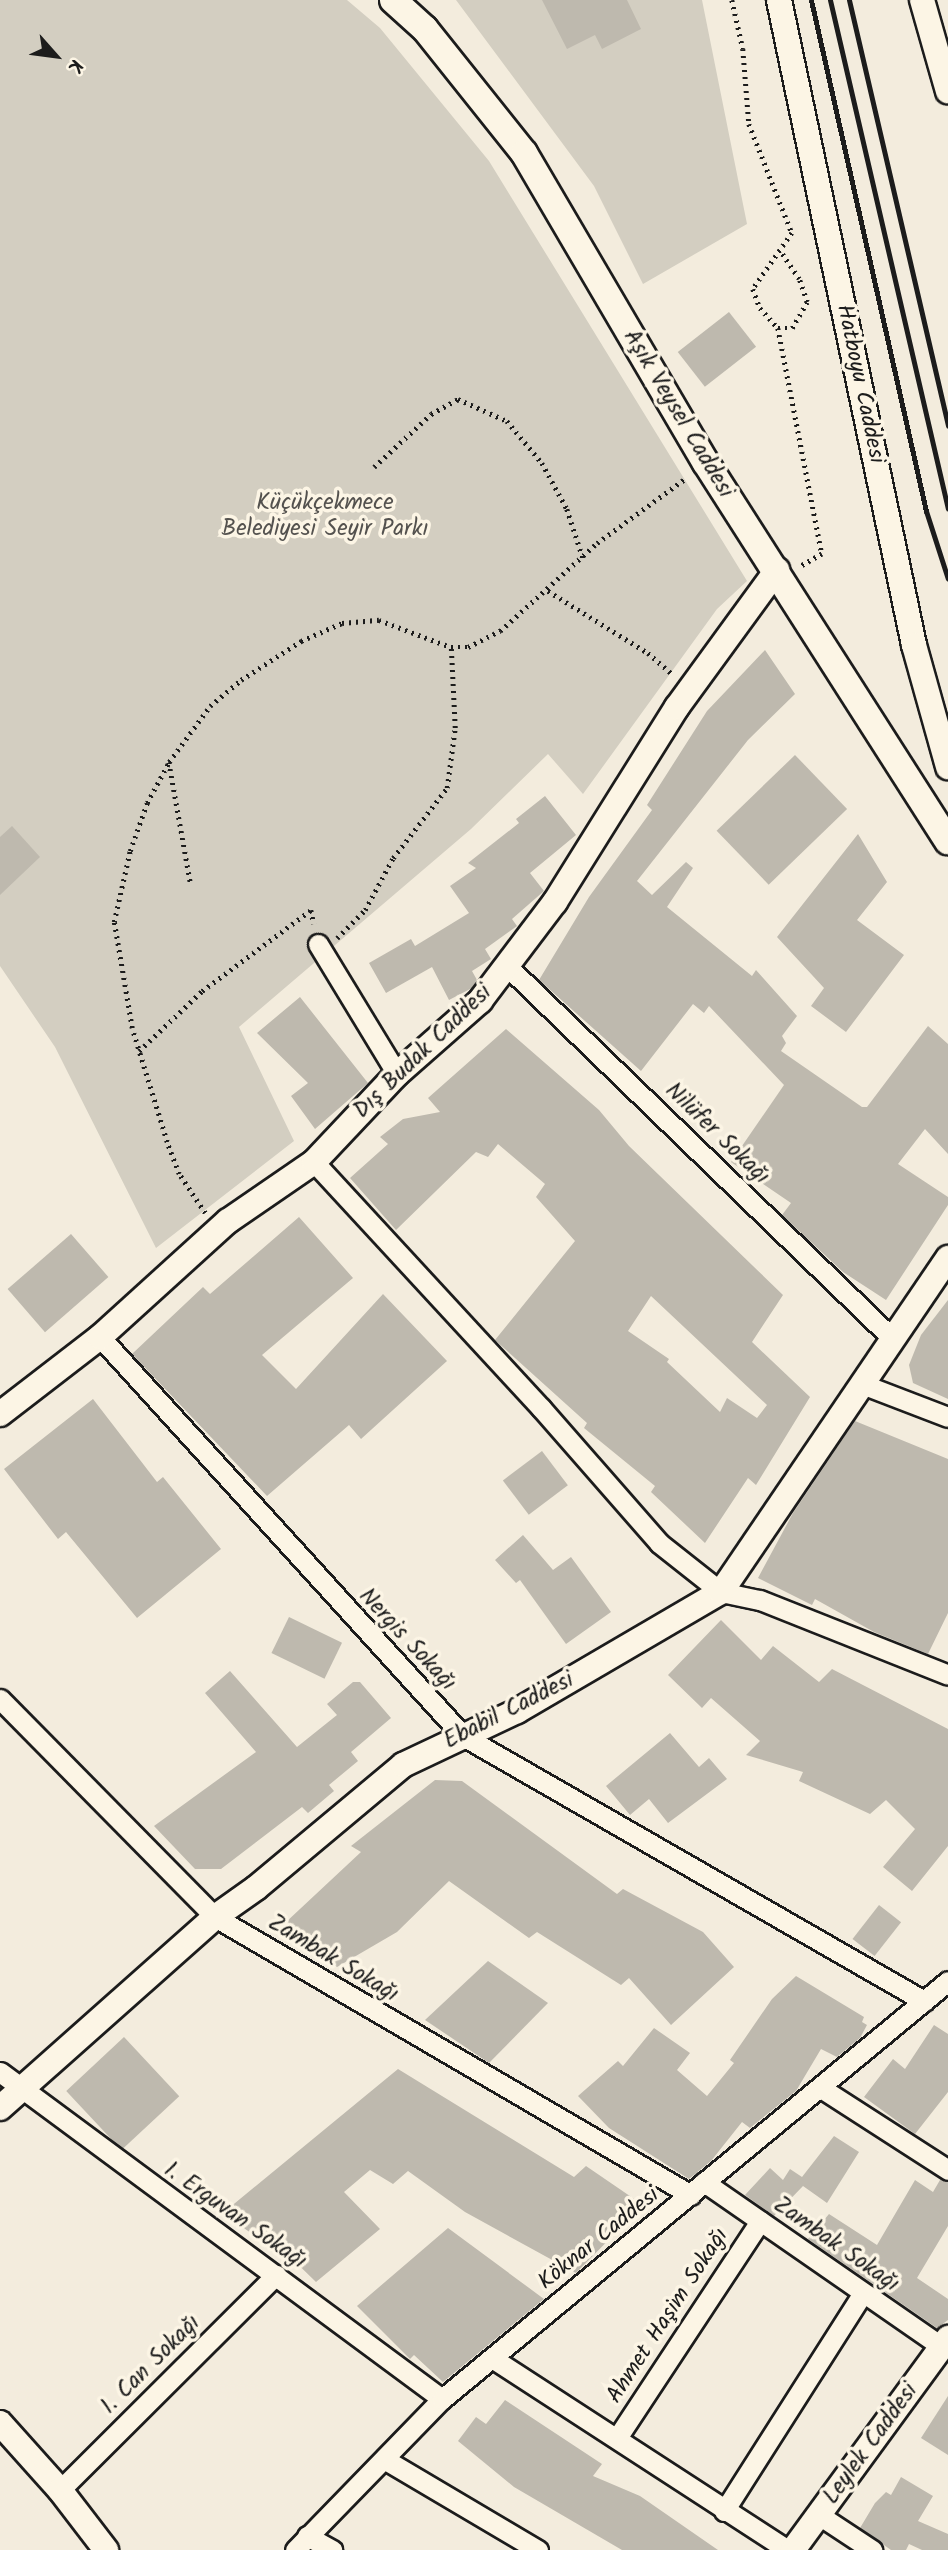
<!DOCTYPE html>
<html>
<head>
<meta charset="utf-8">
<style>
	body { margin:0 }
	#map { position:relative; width:948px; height:2550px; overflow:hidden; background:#f3ecdd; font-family:Kalam,sans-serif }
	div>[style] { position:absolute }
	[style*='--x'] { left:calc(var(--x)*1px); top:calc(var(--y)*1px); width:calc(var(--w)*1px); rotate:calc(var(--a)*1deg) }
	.green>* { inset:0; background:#d3cec1 }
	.building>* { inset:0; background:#beb9ae; transform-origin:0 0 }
	.path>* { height:4.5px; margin-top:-2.25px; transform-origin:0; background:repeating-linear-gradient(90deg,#1c1c1c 0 2px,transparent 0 7px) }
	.roads { filter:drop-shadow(2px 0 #1c1c1c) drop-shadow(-2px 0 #1c1c1c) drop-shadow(0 2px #1c1c1c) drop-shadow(0 -2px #1c1c1c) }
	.minor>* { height:19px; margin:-9.5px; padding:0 9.5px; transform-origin:9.5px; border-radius:9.5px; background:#fcf5e5 }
	.tertiary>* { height:24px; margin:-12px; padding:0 12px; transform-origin:12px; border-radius:12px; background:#fcf5e5 }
	.secondary>* { height:26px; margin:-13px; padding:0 13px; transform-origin:13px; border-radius:13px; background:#fcf5e5 }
	.rail>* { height:5px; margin:-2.5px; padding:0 2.5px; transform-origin:2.5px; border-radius:2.5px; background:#1c1c1c }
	span { translate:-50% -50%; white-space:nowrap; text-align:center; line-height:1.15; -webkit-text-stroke:7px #fcf5e5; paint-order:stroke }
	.street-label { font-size:23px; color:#1c1c1c }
	.park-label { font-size:23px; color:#53514e }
	.north { position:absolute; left:21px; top:21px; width:70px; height:70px; -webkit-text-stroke:5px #fcf5e5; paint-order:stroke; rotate:118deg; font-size:19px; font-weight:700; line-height:28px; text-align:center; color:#1c1c1c }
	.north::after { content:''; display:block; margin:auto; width:24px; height:32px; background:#1c1c1c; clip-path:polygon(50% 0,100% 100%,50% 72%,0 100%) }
</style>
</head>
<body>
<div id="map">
	<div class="green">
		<i style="clip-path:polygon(0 0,347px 0,380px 28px,489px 161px,747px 581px,717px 609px,583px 794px,548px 754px,471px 829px,239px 1027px,294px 1141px,156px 1248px,55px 1047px,0 966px)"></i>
		<i style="clip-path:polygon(456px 0,702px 0,747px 224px,643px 284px,594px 186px)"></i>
	</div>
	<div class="building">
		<i style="clip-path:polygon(542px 0,627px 0,641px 29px,602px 49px,595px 35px,567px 49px)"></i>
		<i style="left:729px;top:312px;width:44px;height:65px;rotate:52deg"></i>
		<i style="clip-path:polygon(765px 650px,795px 694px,748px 740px,637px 881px,652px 895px,686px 862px,693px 868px,667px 907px,752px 976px,756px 970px,797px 1016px,782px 1036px,786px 1043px,781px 1051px,862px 1107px,867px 1107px,928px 1026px,948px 1044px,948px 1154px,925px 1129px,898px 1164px,948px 1197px,948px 1205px,886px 1300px,843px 1272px,782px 1215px,791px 1203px,731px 1162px,784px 1085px,709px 1006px,704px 1013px,693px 1004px,641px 1071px,539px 980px,589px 897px,652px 810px,647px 805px,707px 711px)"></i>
		<i style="left:795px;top:755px;width:75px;height:109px;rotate:46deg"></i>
		<i style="clip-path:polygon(545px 796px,576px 835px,530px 873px,544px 891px,512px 919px,517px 926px,485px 949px,491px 959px,472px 971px,477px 980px,472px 988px,449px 1000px,432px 967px,386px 993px,369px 963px,411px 939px,415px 946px,469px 913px,450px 886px,476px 868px,468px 863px,519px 823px,516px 819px)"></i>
		<i style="clip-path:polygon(12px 826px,40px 857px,0 895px,0 837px)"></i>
		<i style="clip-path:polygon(858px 834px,887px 882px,857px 920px,904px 955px,846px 1032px,811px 1006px,824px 988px,777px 937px)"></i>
		<i style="clip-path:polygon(300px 997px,368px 1083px,315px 1129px,291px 1096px,308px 1083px,257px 1033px)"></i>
		<i style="clip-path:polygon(evenodd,506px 1029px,599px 1110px,629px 1146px,783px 1295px,752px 1342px,810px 1397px,756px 1485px,748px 1478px,705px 1543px,651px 1492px,655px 1486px,584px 1428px,587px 1423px,495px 1340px,575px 1241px,536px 1197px,545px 1184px,498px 1144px,488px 1157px,476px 1152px,396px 1230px,350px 1178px,388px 1144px,380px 1137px,403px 1119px,440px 1112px,428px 1098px,506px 1029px,651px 1296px,767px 1405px,757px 1418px,727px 1398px,720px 1412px,667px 1362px,669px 1359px,628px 1331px,651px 1296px)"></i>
		<i style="clip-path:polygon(299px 1217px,353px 1278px,262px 1355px,296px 1389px,383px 1294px,447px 1361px,361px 1439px,349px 1425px,267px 1496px,132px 1354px,203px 1287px,210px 1294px)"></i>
		<i style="left:71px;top:1234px;width:57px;height:84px;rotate:49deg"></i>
		<i style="clip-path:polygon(948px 1300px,948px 1399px,913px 1383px,909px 1365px,921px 1335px)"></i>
		<i style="clip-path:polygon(93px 1399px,157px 1482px,163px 1477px,221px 1549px,137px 1618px,66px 1532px,58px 1539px,4px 1469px)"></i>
		<i style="clip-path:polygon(855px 1421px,948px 1459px,948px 1613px,928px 1654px,874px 1632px,815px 1599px,812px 1605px,758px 1578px,793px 1513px)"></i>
		<i style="left:542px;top:1451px;width:43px;height:49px;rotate:53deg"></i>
		<i style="clip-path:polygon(523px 1535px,553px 1570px,571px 1557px,611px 1612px,566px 1644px,520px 1580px,516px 1583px,495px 1560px)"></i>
		<i style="left:289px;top:1617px;width:59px;height:40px;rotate:26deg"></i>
		<i style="clip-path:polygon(721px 1620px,761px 1660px,773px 1646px,819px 1682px,832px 1669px,948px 1729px,948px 1846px,912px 1891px,883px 1867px,915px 1829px,886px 1800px,870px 1814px,799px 1781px,803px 1772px,746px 1755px,760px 1741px,711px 1698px,702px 1708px,668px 1675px)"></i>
		<i style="clip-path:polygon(230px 1671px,297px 1747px,337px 1715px,327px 1704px,353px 1682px,360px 1682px,391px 1718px,351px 1752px,358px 1761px,329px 1785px,334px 1791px,308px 1813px,302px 1807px,221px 1869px,195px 1869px,154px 1826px,256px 1752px,205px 1693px)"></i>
		<i style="clip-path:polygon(670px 1733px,699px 1767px,709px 1758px,727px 1779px,668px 1823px,649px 1799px,630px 1815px,606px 1786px)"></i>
		<i style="clip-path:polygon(435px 1780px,462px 1781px,617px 1894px,623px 1889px,703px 1932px,734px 1967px,671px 2025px,629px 1978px,621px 1985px,537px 1932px,529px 1938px,449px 1881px,397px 1932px,337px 1967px,285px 1923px,361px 1852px,351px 1846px)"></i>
		<i style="left:879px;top:1905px;width:28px;height:43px;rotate:38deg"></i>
		<i style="clip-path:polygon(488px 1961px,548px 2003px,489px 2063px,425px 2020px)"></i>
		<i style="clip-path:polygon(796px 1976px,864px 2017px,862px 2022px,867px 2025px,860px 2038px,837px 2057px,821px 2049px,796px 2091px,750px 2128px,742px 2122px,711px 2161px,689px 2179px,609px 2128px,578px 2096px,618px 2061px,623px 2066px,654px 2028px,690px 2053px,677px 2070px,707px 2096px,734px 2063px,730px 2060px,772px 1999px)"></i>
		<i style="clip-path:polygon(934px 2025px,948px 2034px,948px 2092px,915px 2134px,864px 2097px,893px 2059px,905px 2069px)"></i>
		<i style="left:124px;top:2037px;width:81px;height:79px;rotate:47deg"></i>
		<i style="clip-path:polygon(398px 2069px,574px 2177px,586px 2166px,643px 2205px,576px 2273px,465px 2212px,408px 2171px,393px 2184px,370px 2170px,344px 2192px,380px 2229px,316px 2282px,278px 2245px,273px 2249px,223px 2213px)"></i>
		<i style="clip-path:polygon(834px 2136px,859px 2152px,827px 2203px,803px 2186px,774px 2216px,745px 2195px,770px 2168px,783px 2180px,790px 2169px,802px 2177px)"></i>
		<i style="clip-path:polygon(915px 2180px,933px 2192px,940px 2180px,948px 2182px,948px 2226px,917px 2278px,948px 2299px,948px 2320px,937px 2328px,808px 2239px,829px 2214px,877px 2245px)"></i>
		<i style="clip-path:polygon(448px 2228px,544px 2299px,443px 2382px,414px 2355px,410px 2359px,357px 2306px)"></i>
		<i style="clip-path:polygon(948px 2396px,948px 2455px,921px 2438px)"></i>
		<i style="clip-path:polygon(505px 2400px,602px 2464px,593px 2476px,640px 2496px,718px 2550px,622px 2550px,514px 2487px,458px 2441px,476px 2417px,486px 2424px)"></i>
		<i style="clip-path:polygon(901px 2477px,933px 2496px,918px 2521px,948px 2534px,948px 2550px,922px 2550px,909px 2544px,906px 2550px,891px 2550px,860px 2528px,875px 2503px,886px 2492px,891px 2495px)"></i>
	</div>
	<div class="path">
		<i style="--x:732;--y:0;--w:50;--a:77.3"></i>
		<i style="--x:743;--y:49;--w:75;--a:85.4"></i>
		<i style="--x:749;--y:124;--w:117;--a:68.5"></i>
		<i style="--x:792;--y:233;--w:68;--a:124.9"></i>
		<i style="--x:753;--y:289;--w:20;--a:70"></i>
		<i style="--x:760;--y:308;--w:27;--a:48"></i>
		<i style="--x:778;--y:328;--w:14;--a:0"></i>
		<i style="--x:792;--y:328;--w:30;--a:-60"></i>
		<i style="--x:807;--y:302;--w:24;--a:-109"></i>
		<i style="--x:799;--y:279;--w:34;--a:-124"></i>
		<i style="--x:778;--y:328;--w:230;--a:79"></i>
		<i style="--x:822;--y:554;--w:24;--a:150"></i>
		<i style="--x:374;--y:467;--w:78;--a:-42.9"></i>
		<i style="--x:431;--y:414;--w:31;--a:-29"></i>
		<i style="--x:458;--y:399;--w:54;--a:24.2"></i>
		<i style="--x:507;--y:421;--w:55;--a:50.2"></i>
		<i style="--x:542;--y:463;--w:52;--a:61.5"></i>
		<i style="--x:567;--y:509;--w:52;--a:71.9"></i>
		<i style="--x:548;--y:591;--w:118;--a:31.8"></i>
		<i style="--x:648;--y:653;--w:32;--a:41"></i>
		<i style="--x:169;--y:762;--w:125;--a:79.9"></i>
		<i style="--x:337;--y:938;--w:40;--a:-45"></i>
		<i style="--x:365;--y:910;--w:59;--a:-61.7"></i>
		<i style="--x:393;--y:858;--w:88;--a:-52.4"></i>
		<i style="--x:447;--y:788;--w:61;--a:-82.4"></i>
		<i style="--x:455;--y:728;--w:81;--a:-92.8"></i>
		<i style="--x:139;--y:1051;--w:87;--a:-43.6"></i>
		<i style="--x:202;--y:991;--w:136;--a:-36.6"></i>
		<i style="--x:311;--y:910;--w:14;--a:78"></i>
		<i style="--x:205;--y:1213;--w:47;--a:-123.7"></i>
		<i style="--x:179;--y:1174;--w:34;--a:-111"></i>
		<i style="--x:167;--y:1142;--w:119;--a:-107.1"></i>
		<i style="--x:132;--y:1028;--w:108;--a:-99.6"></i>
		<i style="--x:114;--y:922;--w:73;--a:-77.3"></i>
		<i style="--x:130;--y:851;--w:51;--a:-70.5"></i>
		<i style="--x:147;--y:803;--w:47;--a:-61.8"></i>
		<i style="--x:169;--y:762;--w:69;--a:-53.8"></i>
		<i style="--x:210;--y:706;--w:40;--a:-40"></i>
		<i style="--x:241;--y:680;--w:72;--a:-33"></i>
		<i style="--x:301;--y:641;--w:45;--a:-23.7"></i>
		<i style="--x:342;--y:623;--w:37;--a:-5"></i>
		<i style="--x:379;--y:620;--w:77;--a:20.6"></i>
		<i style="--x:451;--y:647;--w:17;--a:0"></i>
		<i style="--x:468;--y:647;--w:36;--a:-27"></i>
		<i style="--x:500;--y:631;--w:131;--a:-42.2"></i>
		<i style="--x:597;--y:543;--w:110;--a:-36.1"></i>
	</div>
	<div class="roads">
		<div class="minor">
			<i style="--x:318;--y:944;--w:152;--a:58.7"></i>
			<i style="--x:507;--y:966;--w:535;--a:44.02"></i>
			<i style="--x:314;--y:1162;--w:335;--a:47.3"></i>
			<i style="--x:541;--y:1408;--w:179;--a:48.8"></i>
			<i style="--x:659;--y:1543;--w:79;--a:38.3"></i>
			<i style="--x:721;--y:1592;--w:40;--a:12"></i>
			<i style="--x:760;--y:1600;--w:202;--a:21.7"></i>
			<i style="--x:100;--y:1337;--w:539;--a:47.7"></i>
			<i style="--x:463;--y:1736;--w:532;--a:29.89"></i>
			<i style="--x:862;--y:1384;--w:92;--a:21"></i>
			<i style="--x:0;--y:1699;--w:306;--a:45.4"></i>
			<i style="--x:215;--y:1917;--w:551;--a:30.29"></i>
			<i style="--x:0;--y:2072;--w:550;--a:36.49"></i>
			<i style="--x:821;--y:2088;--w:151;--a:32.8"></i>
			<i style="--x:704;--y:2182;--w:290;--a:34.7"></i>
			<i style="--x:492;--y:2358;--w:353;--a:33"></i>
			<i style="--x:617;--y:2438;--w:260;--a:-56.6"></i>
			<i style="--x:384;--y:2459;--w:179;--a:30.6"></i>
			<i style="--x:60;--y:2490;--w:305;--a:-44.9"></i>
			<i style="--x:724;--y:2511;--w:257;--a:-57.5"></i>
			<i style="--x:819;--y:2515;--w:64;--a:33.4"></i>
			<i style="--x:307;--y:2536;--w:29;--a:29"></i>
			<i style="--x:295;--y:2550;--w:211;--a:-45.8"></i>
			<i style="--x:442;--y:2399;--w:656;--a:-39.56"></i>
		</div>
		<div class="tertiary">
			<i style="--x:779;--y:0;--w:659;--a:78.18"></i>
			<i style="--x:914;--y:645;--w:127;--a:74.4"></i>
			<i style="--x:922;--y:0;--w:95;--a:74.1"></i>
			<i style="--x:0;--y:1414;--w:126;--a:-37.6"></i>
			<i style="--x:100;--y:1337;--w:173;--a:-42.2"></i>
			<i style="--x:228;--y:1221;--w:104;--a:-34.5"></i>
			<i style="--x:314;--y:1162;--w:121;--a:-46.7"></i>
			<i style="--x:397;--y:1074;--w:111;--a:-41.3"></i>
			<i style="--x:480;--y:1001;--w:124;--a:-52.9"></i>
			<i style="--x:555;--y:902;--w:230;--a:-58"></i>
			<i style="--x:677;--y:707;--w:170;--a:-53.9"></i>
			<i style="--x:0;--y:2108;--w:288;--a:-41.6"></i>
			<i style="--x:215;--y:1917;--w:50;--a:-35.3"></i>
			<i style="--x:256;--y:1888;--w:192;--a:-39.9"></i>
			<i style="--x:403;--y:1765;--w:126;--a:-25.3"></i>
			<i style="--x:517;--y:1711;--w:236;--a:-30.3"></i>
			<i style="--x:721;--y:1592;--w:404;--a:-55.8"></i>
			<i style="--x:0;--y:2423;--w:90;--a:48.2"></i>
			<i style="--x:60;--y:2490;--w:76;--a:52.5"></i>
			<i style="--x:793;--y:2550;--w:263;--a:-53.8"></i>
		</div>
		<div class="secondary">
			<i style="--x:393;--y:0;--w:43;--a:42.2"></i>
			<i style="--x:425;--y:29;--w:159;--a:51.4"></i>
			<i style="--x:524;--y:153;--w:359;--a:59.6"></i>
			<i style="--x:706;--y:463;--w:449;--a:57.4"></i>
		</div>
	</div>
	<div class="rail">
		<i style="--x:811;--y:0;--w:524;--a:77.32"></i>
		<i style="--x:926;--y:511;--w:71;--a:72.1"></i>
		<i style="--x:830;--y:0;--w:522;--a:76.95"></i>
		<i style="--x:849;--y:0;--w:437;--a:76.9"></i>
	</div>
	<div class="street-label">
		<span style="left:860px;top:384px;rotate:78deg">Hatboyu Caddesi</span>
		<span style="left:678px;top:414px;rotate:59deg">Aşık Veysel Caddesi</span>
		<span style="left:423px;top:1052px;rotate:-44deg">Dış Budak Caddesi</span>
		<span style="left:717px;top:1134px;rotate:44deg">Nilüfer Sokağı</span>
		<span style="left:407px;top:1640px;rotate:47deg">Nergis Sokağı</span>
		<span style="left:509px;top:1711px;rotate:-27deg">Ebabil Caddesi</span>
		<span style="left:333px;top:1959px;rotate:31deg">Zambak Sokağı</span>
		<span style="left:235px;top:2216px;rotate:35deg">1. Erguvan Sokağı</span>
		<span style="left:599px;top:2239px;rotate:-39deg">Köknar Caddesi</span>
		<span style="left:836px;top:2245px;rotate:35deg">Zambak Sokağı</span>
		<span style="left:668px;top:2316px;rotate:-57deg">Ahmet Haşim Sokağı</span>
		<span style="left:151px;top:2365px;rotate:-45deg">1. Can Sokağı</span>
		<span style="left:871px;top:2444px;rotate:-54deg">Leylek Caddesi</span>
	</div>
	<div class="park-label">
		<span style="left:325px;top:516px">Küçükçekmece<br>Belediyesi Seyir Parkı</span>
	</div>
	<div class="north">K</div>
</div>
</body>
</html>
